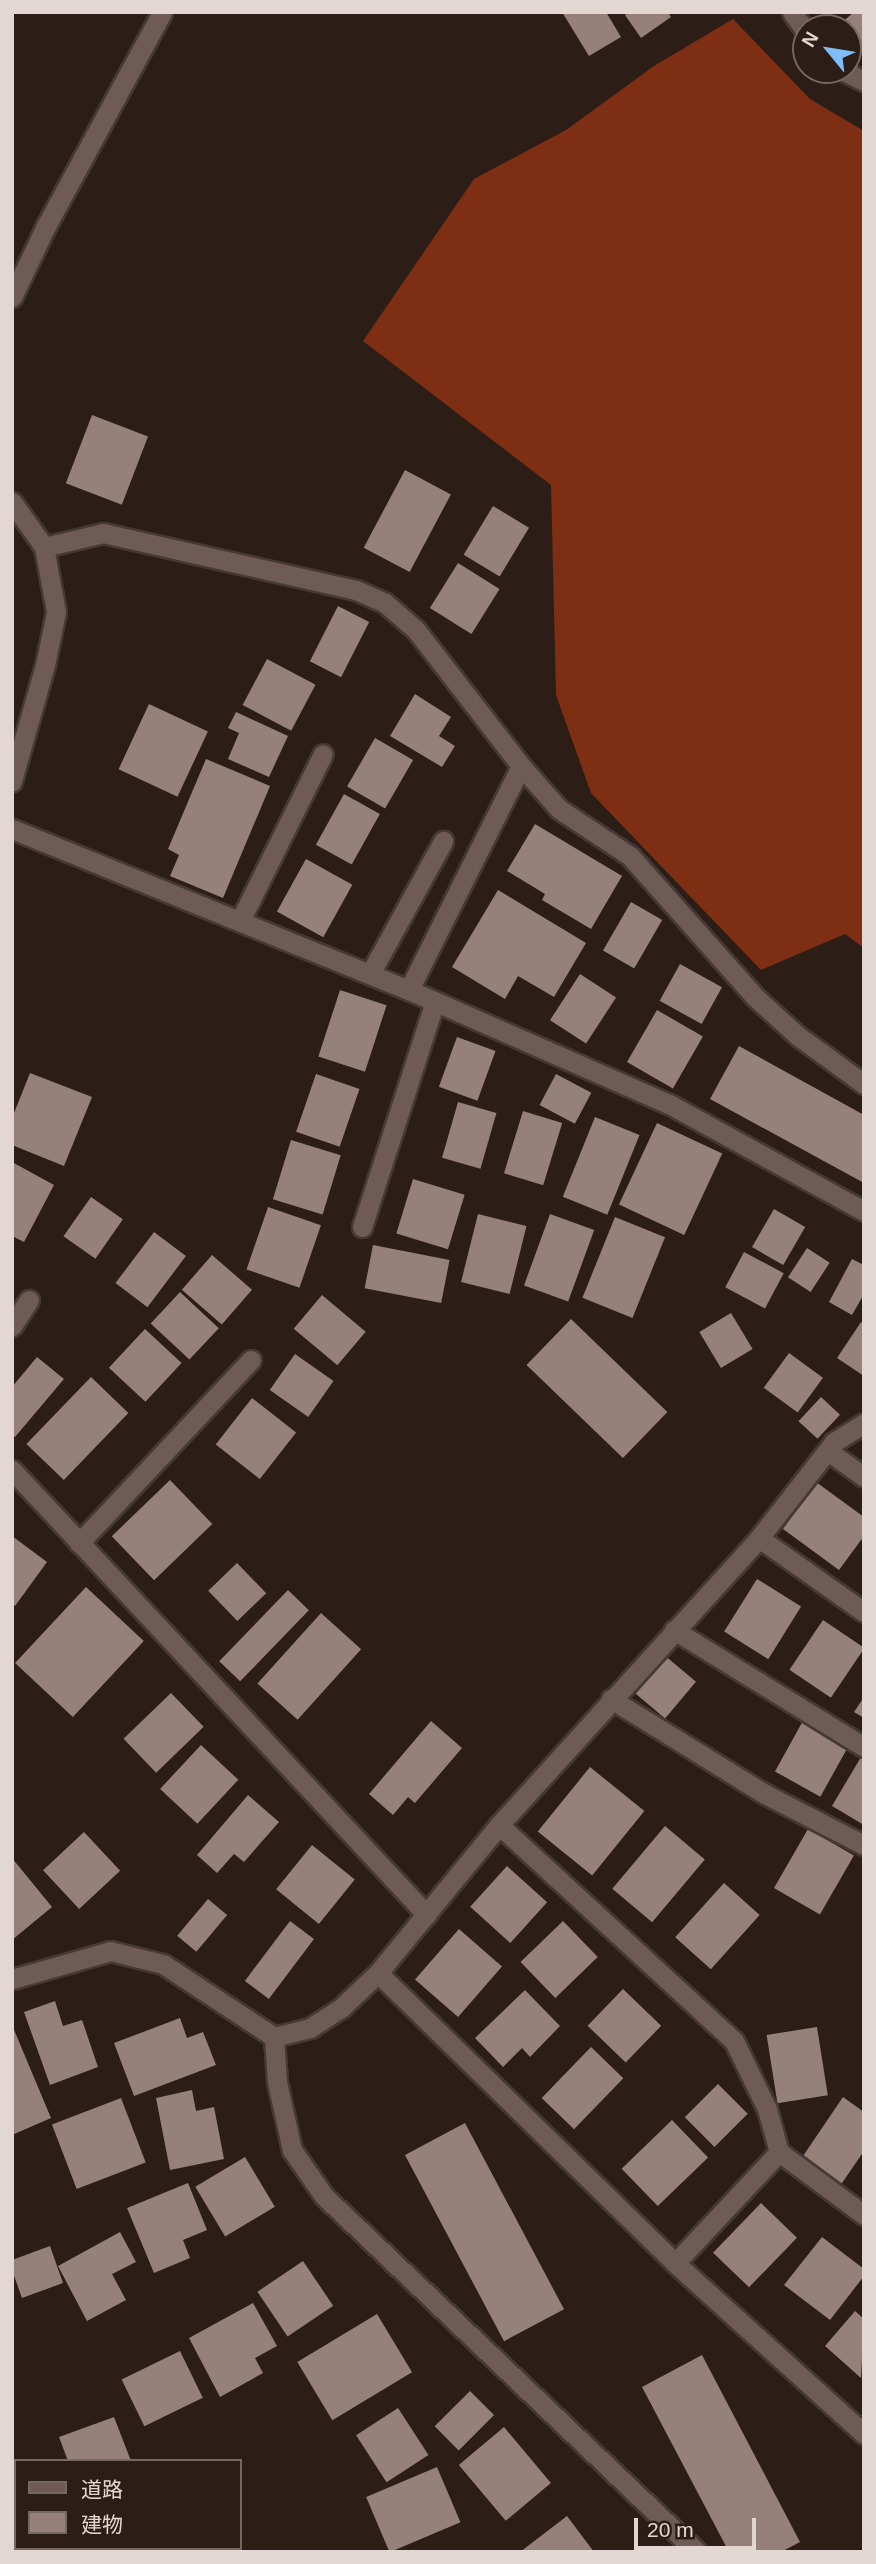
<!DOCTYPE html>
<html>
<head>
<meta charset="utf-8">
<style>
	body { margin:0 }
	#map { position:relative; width:876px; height:2564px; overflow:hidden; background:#2d1d17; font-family:Arial,"Noto Sans JP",sans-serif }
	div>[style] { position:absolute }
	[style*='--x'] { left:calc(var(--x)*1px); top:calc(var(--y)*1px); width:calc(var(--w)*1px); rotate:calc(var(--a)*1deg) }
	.forest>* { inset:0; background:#7e2f13 }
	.building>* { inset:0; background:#95807a; transform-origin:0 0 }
	.roads { filter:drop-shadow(2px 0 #453936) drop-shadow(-2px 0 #453936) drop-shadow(0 2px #453936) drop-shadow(0 -2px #453936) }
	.minor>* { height:19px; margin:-9.5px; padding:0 9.5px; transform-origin:9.5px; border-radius:9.5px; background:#6e5b55 }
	span { translate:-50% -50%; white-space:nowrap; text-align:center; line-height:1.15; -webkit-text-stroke:7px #2d1d17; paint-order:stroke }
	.frame { position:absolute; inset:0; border:14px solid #e2d7d3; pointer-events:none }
	.legend { position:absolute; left:14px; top:2459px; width:228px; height:91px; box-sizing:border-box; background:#2d1d17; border:2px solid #756762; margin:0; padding:9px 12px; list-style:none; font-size:21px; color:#e2d7d3 }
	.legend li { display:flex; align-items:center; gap:14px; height:35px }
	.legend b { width:35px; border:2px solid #756762 }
	.north { position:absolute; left:792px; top:14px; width:70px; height:70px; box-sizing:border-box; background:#2d1d17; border:2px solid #756762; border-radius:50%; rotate:300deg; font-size:19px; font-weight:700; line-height:28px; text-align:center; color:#e2d7d3 }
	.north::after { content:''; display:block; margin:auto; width:24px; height:32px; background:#7fbdf9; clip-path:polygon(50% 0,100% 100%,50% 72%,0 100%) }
	.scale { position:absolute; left:634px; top:2518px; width:122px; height:32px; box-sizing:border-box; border:4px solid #e2d7d3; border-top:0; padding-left:9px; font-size:21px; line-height:24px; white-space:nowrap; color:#e2d7d3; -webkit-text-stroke:5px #2d1d17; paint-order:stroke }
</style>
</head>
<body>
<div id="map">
	<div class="forest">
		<i style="clip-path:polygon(733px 19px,810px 99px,864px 131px,864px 948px,845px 934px,761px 970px,591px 793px,556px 695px,551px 485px,363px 341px,474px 179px,566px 130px,654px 66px)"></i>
	</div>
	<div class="building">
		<i style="clip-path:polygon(562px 12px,606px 12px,621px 37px,589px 56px)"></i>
		<i style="clip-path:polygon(629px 12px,668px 12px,671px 17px,641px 38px,625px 15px)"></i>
		<i style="clip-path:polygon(854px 12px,864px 12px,864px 54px,848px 35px,848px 28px,839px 25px)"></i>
		<i style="left:92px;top:415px;width:60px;height:73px;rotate:21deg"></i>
		<i style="left:405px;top:470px;width:52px;height:88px;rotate:28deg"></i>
		<i style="left:493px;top:506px;width:42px;height:57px;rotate:31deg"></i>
		<i style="left:458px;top:563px;width:49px;height:53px;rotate:32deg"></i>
		<i style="left:338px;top:606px;width:35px;height:62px;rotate:27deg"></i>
		<i style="left:267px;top:659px;width:55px;height:52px;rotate:28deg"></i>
		<i style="clip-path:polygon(415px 694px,451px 717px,439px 736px,455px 746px,442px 767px,390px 736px)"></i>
		<i style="left:149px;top:704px;width:65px;height:72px;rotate:25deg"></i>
		<i style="clip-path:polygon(236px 712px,288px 736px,269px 777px,228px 759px,239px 733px,228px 728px)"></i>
		<i style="left:375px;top:738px;width:44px;height:56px;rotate:30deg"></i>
		<i style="clip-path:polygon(206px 759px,270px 786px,223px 898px,170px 876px,179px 855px,168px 849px)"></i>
		<i style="left:344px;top:794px;width:41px;height:58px;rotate:29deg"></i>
		<i style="clip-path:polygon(535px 824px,622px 876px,591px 929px,542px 900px,545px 894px,507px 871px)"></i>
		<i style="left:306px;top:859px;width:53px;height:60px;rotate:29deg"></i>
		<i style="clip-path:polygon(498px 890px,586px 943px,554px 997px,518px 976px,505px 999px,452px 967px)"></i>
		<i style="left:631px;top:902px;width:36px;height:56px;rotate:30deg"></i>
		<i style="left:680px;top:964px;width:48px;height:42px;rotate:29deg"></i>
		<i style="left:580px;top:974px;width:43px;height:55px;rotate:33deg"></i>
		<i style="left:340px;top:990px;width:49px;height:70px;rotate:18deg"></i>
		<i style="left:657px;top:1010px;width:53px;height:60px;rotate:30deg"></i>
		<i style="left:457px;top:1037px;width:41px;height:53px;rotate:20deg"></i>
		<i style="clip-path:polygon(739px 1046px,864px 1115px,864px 1183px,710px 1099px)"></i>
		<i style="clip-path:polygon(30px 1073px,92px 1097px,64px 1166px,12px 1145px,12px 1118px)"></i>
		<i style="left:316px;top:1074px;width:46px;height:61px;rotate:19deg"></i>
		<i style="left:556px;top:1074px;width:40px;height:35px;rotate:28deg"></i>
		<i style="left:458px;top:1102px;width:40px;height:58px;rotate:16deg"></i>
		<i style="left:523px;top:1111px;width:41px;height:65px;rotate:17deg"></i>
		<i style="left:595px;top:1117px;width:48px;height:86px;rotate:22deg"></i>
		<i style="left:657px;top:1123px;width:72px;height:90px;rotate:25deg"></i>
		<i style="left:291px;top:1140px;width:52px;height:62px;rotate:17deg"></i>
		<i style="clip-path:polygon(12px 1162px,54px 1185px,24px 1242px,12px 1236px)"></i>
		<i style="left:413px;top:1179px;width:54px;height:57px;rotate:17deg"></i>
		<i style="left:91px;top:1197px;width:39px;height:48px;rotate:35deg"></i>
		<i style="left:268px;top:1207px;width:56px;height:66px;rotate:19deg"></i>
		<i style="left:774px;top:1209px;width:36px;height:44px;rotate:30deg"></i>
		<i style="left:478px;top:1214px;width:50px;height:70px;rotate:14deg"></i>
		<i style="left:550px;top:1214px;width:47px;height:76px;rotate:20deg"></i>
		<i style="left:615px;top:1217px;width:54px;height:87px;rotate:22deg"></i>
		<i style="left:154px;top:1232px;width:40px;height:64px;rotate:37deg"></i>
		<i style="left:373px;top:1245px;width:78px;height:44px;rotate:11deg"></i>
		<i style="left:807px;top:1248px;width:27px;height:35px;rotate:33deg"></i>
		<i style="left:744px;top:1252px;width:45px;height:40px;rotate:28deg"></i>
		<i style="left:212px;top:1255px;width:53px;height:46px;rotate:41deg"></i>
		<i style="clip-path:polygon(852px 1259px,864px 1265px,864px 1294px,852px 1315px,829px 1302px)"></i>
		<i style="left:180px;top:1292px;width:53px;height:43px;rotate:43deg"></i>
		<i style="left:322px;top:1295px;width:57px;height:44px;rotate:40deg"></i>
		<i style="left:731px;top:1313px;width:42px;height:37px;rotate:59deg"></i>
		<i style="left:571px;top:1319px;width:134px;height:64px;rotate:44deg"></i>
		<i style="clip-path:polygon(861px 1322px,864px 1324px,864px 1376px,837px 1358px)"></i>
		<i style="left:145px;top:1329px;width:50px;height:53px;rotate:43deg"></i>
		<i style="left:789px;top:1353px;width:42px;height:43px;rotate:36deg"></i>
		<i style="left:295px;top:1354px;width:47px;height:44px;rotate:35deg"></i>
		<i style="clip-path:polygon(37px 1357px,64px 1379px,15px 1437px,12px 1435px,12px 1387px)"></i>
		<i style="left:91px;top:1377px;width:52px;height:93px;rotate:44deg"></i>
		<i style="left:821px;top:1397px;width:26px;height:33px;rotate:43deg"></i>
		<i style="left:252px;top:1398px;width:56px;height:59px;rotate:38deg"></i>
		<i style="left:170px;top:1480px;width:61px;height:81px;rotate:46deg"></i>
		<i style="clip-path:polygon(816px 1482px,864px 1517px,864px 1536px,839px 1570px,783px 1529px)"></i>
		<i style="clip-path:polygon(12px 1536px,47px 1562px,15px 1606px,12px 1603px)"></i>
		<i style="left:237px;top:1563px;width:42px;height:40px;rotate:46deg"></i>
		<i style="left:757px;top:1579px;width:52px;height:62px;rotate:32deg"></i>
		<i style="left:86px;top:1587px;width:79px;height:104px;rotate:43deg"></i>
		<i style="left:288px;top:1590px;width:29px;height:99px;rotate:44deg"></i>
		<i style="left:321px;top:1613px;width:54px;height:95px;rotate:42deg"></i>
		<i style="left:823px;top:1620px;width:50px;height:60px;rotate:34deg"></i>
		<i style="left:663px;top:1654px;width:43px;height:48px;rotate:40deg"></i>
		<i style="left:171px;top:1693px;width:47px;height:66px;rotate:46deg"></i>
		<i style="clip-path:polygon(864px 1697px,864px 1718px,854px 1712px)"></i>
		<i style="left:804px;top:1719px;width:52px;height:60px;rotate:29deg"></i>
		<i style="clip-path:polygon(431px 1721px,462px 1748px,415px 1803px,408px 1797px,393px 1815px,369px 1794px)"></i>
		<i style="left:201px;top:1745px;width:51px;height:60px;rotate:43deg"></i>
		<i style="clip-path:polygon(864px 1752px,864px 1825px,832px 1806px)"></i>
		<i style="left:590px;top:1767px;width:70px;height:83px;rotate:39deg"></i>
		<i style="clip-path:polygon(248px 1795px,279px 1822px,244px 1862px,234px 1854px,217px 1873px,197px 1855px)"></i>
		<i style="left:665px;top:1826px;width:52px;height:82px;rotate:40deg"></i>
		<i style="left:808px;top:1829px;width:53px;height:68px;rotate:30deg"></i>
		<i style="left:84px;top:1832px;width:53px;height:56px;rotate:47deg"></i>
		<i style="left:312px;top:1845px;width:55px;height:57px;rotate:39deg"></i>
		<i style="clip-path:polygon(12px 1858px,52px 1907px,12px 1940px)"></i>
		<i style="left:507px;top:1866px;width:54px;height:55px;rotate:42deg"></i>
		<i style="left:724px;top:1883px;width:48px;height:73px;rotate:42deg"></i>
		<i style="left:208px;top:1899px;width:25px;height:48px;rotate:40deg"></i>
		<i style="left:290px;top:1921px;width:30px;height:75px;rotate:37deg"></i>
		<i style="left:563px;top:1921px;width:50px;height:59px;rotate:46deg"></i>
		<i style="left:459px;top:1929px;width:57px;height:67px;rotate:41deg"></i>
		<i style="left:623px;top:1989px;width:53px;height:51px;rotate:44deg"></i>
		<i style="clip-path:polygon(525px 1990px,560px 2026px,530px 2057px,522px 2048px,503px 2067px,475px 2038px)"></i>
		<i style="clip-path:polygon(55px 2001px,63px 2026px,82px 2020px,98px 2067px,50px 2085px,24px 2012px)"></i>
		<i style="clip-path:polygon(180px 2018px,187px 2038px,203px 2032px,216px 2065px,134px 2096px,114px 2043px)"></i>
		<i style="clip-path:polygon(12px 2025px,51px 2118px,12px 2135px)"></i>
		<i style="left:817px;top:2027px;width:69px;height:51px;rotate:81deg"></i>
		<i style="left:591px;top:2047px;width:45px;height:71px;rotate:44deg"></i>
		<i style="left:718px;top:2084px;width:42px;height:47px;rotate:45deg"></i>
		<i style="clip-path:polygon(192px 2090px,196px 2111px,214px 2107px,224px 2159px,170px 2170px,156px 2098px)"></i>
		<i style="clip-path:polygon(843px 2097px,864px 2112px,864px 2151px,840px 2186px,801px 2159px)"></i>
		<i style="left:121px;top:2098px;width:69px;height:74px;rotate:69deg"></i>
		<i style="left:672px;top:2120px;width:52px;height:70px;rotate:46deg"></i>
		<i style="left:465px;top:2123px;width:211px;height:68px;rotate:62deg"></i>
		<i style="left:245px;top:2157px;width:58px;height:58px;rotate:59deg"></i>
		<i style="clip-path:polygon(188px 2183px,207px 2230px,183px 2240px,190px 2258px,154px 2273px,127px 2208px)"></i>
		<i style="left:761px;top:2203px;width:50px;height:69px;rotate:44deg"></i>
		<i style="clip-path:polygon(120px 2232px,136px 2262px,112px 2274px,126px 2300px,87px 2321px,58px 2266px)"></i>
		<i style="clip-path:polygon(822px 2237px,864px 2269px,864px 2276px,830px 2320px,784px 2285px)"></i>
		<i style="clip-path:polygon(50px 2246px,63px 2283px,22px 2298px,12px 2270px,12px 2260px)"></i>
		<i style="left:303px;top:2261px;width:54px;height:55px;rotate:56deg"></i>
		<i style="clip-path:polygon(253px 2303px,277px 2346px,255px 2358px,263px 2373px,220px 2397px,189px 2338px)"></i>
		<i style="clip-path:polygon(855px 2311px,864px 2319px,861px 2378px,825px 2346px)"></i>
		<i style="left:377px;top:2314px;width:68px;height:93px;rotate:59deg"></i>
		<i style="left:180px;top:2351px;width:52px;height:65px;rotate:64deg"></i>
		<i style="clip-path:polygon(702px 2355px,800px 2542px,781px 2552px,729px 2552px,642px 2387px)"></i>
		<i style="left:470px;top:2391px;width:34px;height:50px;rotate:45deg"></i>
		<i style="left:398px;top:2408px;width:56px;height:50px;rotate:57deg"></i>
		<i style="clip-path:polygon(114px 2417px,131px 2461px,68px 2461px,59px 2437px)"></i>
		<i style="left:504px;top:2427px;width:73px;height:59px;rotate:50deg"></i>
		<i style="left:437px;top:2467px;width:60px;height:77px;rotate:67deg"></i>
		<i style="clip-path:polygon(12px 2487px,16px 2495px,16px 2543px,12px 2544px)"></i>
		<i style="clip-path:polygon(567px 2516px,594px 2552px,520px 2552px)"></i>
		<i style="left:123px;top:2548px;width:50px;height:4px"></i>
	</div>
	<div class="roads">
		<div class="minor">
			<i style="--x:792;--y:12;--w:24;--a:55"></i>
			<i style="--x:842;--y:70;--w:25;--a:27"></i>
			<i style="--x:12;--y:297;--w:79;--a:-64.4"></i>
			<i style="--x:46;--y:226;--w:243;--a:-61.5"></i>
			<i style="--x:12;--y:502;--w:55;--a:54.6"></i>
			<i style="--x:44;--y:547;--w:66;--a:79.5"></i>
			<i style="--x:56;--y:612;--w:54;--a:101.7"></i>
			<i style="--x:45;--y:665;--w:121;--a:105.9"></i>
			<i style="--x:44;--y:547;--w:61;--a:-13.3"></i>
			<i style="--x:103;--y:533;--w:259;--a:12.7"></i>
			<i style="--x:356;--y:590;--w:32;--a:24"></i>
			<i style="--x:385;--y:603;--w:41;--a:41.1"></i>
			<i style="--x:416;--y:630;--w:172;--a:52.3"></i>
			<i style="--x:521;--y:766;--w:250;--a:116.6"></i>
			<i style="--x:521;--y:766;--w:57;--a:48.5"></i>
			<i style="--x:559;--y:809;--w:85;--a:33.5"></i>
			<i style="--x:630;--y:856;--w:188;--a:48.4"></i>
			<i style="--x:755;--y:997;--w:58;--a:42.2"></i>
			<i style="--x:798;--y:1036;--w:82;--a:36"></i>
			<i style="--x:12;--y:829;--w:428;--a:22.1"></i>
			<i style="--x:409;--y:990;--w:284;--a:23.7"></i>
			<i style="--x:669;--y:1104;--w:222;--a:28.8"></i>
			<i style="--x:240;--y:921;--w:186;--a:-63.6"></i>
			<i style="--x:370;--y:974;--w:152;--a:-61.2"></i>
			<i style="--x:362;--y:1227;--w:237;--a:-72.1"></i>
			<i style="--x:12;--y:1326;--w:31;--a:-57"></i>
			<i style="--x:828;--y:1451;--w:44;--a:35.8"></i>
			<i style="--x:12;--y:1470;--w:608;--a:47"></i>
			<i style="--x:759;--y:1538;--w:128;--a:35.2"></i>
			<i style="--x:79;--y:1543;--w:251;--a:-46.8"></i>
			<i style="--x:674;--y:1630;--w:223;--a:31.6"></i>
			<i style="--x:611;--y:1699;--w:181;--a:31.7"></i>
			<i style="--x:765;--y:1794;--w:111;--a:27.3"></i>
			<i style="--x:499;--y:1825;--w:319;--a:42.6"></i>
			<i style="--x:734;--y:2041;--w:76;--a:64.1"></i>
			<i style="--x:767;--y:2109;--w:45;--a:74.4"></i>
			<i style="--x:779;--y:2152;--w:152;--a:133.1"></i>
			<i style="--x:378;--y:1973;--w:415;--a:44.3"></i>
			<i style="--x:675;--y:2263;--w:255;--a:42.1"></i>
			<i style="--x:12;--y:1979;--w:102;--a:-15.9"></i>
			<i style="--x:110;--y:1951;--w:55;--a:13.8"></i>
			<i style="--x:163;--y:1964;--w:133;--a:33.3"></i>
			<i style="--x:274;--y:2037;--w:37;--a:-14"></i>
			<i style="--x:310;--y:2028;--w:37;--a:-33"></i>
			<i style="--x:341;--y:2008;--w:51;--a:-43.4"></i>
			<i style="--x:378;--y:1973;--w:191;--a:-50.7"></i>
			<i style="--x:499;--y:1825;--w:387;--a:-47.8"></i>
			<i style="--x:759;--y:1538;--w:122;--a:-52"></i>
			<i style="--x:834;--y:1442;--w:36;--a:-32"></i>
			<i style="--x:274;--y:2037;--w:45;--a:86.2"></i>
			<i style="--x:277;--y:2082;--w:70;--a:77.6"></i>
			<i style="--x:292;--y:2150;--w:56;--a:55.2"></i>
			<i style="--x:324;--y:2196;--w:516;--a:43.66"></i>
			<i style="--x:779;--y:2152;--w:106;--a:36.5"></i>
		</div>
	</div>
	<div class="frame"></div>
	<ul class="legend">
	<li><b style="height:9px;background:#6e5b55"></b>道路</li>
	<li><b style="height:19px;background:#95807a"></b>建物</li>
	</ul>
	<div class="north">N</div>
	<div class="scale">20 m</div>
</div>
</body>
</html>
